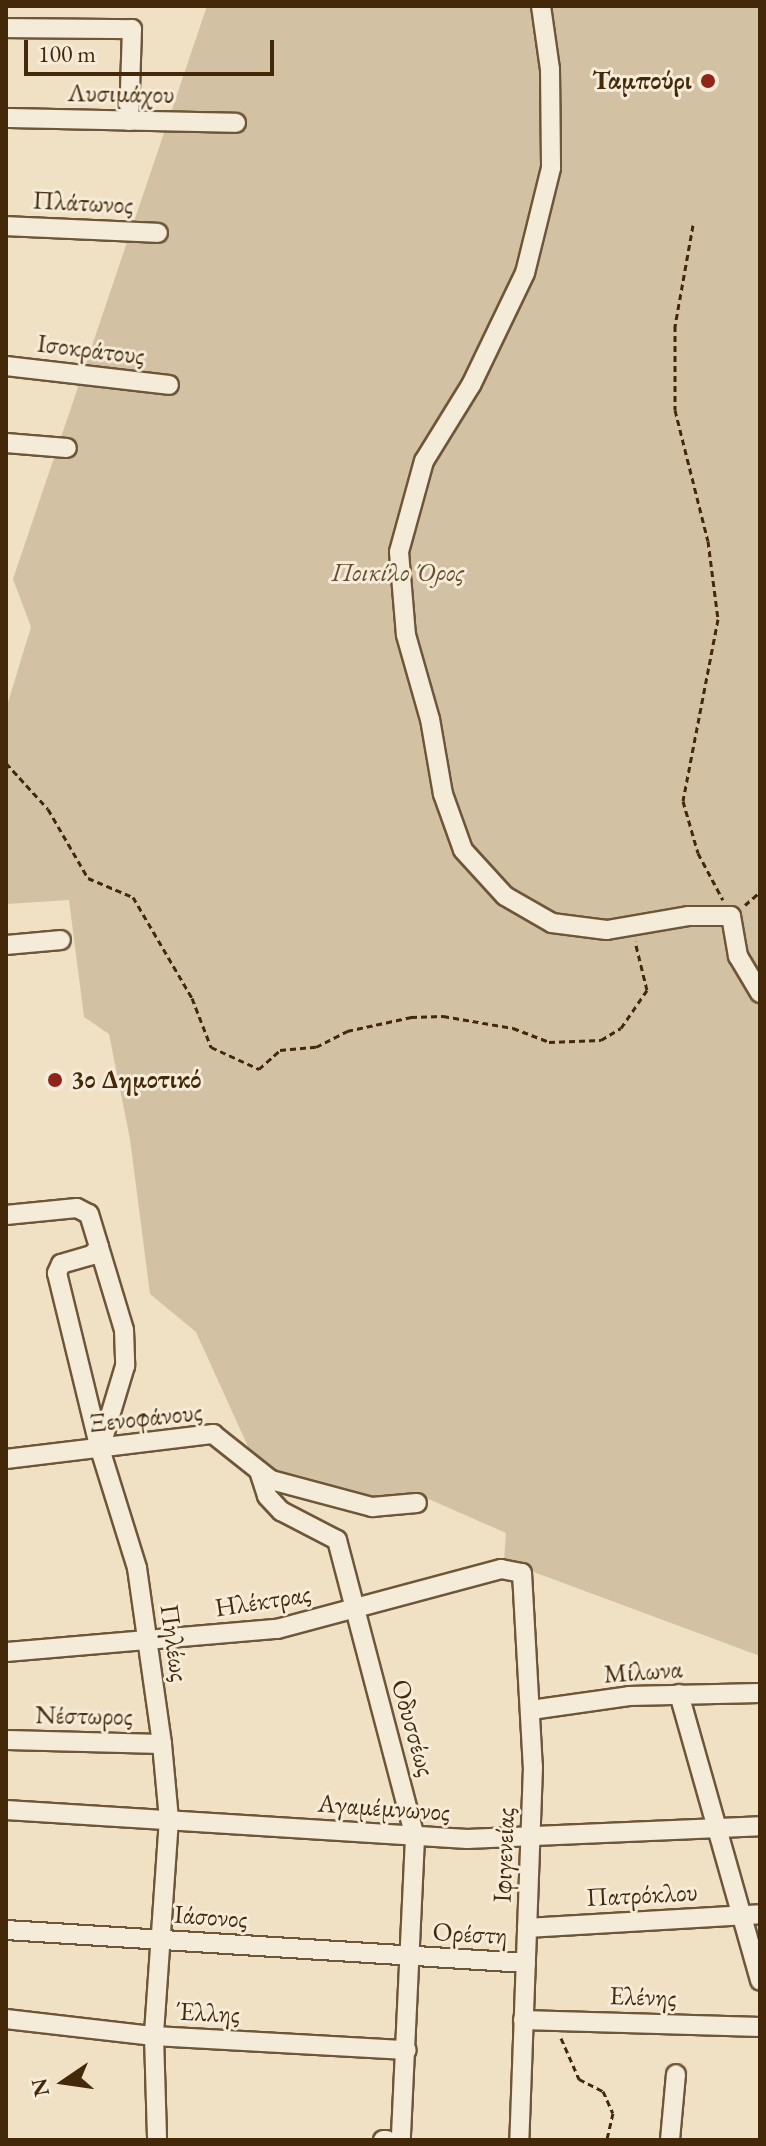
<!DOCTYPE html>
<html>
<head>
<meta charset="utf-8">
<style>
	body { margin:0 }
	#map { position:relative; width:766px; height:2146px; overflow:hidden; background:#f0e0c4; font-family:"EB Garamond",serif }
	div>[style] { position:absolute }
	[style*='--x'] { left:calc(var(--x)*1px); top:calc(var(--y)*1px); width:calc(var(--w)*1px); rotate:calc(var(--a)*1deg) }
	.green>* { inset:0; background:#d3c1a4 }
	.path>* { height:3px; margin-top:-1.5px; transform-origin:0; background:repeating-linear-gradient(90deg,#432809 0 6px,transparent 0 10px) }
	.roads { filter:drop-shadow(2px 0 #6e5638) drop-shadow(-2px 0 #6e5638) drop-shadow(0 2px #6e5638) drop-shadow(0 -2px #6e5638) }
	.street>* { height:18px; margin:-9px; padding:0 9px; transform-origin:9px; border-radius:9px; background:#f5ebd9 }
	.dots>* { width:22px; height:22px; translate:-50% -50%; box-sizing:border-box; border:4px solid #f5ebd9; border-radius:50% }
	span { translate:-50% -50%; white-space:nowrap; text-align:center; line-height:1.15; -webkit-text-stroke:6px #f5ebd9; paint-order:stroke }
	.poi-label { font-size:26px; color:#432809; font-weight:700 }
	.right { translate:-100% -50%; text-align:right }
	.left { translate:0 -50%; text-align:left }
	.street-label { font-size:26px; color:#432809 }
	.park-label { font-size:26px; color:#674e30; font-style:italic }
	.frame { position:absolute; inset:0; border:8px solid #432809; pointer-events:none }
	.north { position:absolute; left:24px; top:2042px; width:80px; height:80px; -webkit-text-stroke:6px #f5ebd9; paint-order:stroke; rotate:257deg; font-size:22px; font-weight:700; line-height:32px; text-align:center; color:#432809 }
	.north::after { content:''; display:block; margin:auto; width:28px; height:36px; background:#432809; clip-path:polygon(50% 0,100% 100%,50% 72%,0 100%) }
	.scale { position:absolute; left:24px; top:40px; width:250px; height:36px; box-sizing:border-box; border:4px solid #432809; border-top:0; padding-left:10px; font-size:24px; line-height:28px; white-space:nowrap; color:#432809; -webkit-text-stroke:6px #f5ebd9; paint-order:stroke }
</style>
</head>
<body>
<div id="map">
	<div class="green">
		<i style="clip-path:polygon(207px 6px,760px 6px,760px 1656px,504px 1561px,506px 1533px,415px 1493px,377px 1501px,273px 1475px,255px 1462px,196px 1332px,150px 1294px,130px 1139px,109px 1034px,84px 1017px,69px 900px,6px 904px,6px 709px,31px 627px,13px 579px)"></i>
	</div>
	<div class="path">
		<i style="--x:693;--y:225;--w:103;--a:100.1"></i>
		<i style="--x:675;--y:326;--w:84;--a:90"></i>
		<i style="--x:675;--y:410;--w:135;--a:75.9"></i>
		<i style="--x:708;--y:541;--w:79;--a:82.7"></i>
		<i style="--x:718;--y:619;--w:185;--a:100.9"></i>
		<i style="--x:683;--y:801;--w:54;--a:73.9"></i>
		<i style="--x:698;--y:853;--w:53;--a:62"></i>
		<i style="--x:6;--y:763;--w:62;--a:47.6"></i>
		<i style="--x:48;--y:809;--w:80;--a:59.9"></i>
		<i style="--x:88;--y:878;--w:49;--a:22.9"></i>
		<i style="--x:133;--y:897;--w:117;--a:59.7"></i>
		<i style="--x:192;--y:998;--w:53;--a:68.8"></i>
		<i style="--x:211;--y:1047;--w:53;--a:24.6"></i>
		<i style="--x:259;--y:1069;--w:28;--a:-42"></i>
		<i style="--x:280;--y:1050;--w:36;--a:-5"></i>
		<i style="--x:316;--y:1047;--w:35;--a:-27"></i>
		<i style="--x:347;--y:1031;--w:66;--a:-12.3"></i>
		<i style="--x:411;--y:1017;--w:32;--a:-2"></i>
		<i style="--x:443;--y:1016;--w:71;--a:9.7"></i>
		<i style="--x:513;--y:1028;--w:39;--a:21"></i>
		<i style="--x:549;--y:1042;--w:52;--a:-2.2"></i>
		<i style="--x:601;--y:1040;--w:23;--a:-31"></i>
		<i style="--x:621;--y:1028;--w:46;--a:-55.6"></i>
		<i style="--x:647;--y:990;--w:50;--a:-103.8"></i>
		<i style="--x:745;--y:905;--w:20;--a:-41"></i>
		<i style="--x:561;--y:2038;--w:45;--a:66.3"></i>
		<i style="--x:579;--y:2079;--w:27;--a:27"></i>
		<i style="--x:603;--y:2091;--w:24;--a:66"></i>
		<i style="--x:613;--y:2113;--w:28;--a:103"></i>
	</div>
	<div class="roads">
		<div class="street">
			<i style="--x:541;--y:6;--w:64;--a:81.9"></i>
			<i style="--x:550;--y:69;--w:99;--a:89.4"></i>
			<i style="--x:551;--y:168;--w:108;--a:103.9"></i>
			<i style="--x:525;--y:273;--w:124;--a:115.7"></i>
			<i style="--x:471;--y:385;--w:89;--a:121.7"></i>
			<i style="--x:424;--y:461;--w:94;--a:105.4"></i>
			<i style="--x:399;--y:552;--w:83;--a:85.2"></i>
			<i style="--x:406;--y:635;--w:87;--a:74.1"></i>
			<i style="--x:430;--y:719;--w:76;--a:80.2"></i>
			<i style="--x:443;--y:794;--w:59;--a:70.3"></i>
			<i style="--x:463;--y:850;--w:62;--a:47.6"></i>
			<i style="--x:505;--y:896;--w:54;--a:29.9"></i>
			<i style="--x:552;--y:923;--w:55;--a:7.3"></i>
			<i style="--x:607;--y:930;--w:82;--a:-9.8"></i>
			<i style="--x:688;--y:916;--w:43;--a:0"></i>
			<i style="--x:731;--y:916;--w:41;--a:80.1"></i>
			<i style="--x:738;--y:956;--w:43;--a:59.3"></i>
			<i style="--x:6;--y:28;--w:126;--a:0.5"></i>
			<i style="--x:132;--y:29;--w:92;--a:91.9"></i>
			<i style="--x:6;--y:118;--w:230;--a:1.2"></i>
			<i style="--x:6;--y:226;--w:152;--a:2.6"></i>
			<i style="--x:6;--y:366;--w:164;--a:6.6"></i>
			<i style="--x:6;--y:443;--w:61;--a:4.7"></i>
			<i style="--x:6;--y:945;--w:55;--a:-5.2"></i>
			<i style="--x:6;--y:1215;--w:71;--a:-5.6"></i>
			<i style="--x:77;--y:1208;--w:13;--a:27"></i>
			<i style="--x:89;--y:1214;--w:34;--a:73"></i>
			<i style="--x:99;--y:1247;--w:11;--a:131"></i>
			<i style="--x:92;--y:1255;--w:32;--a:164"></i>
			<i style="--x:61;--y:1264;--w:10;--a:114"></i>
			<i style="--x:57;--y:1273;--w:181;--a:76.3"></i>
			<i style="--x:100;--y:1449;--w:125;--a:72.7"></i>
			<i style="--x:137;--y:1568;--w:178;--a:81.9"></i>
			<i style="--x:162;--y:1744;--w:75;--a:84.7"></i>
			<i style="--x:169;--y:1819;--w:218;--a:94"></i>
			<i style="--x:154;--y:2036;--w:104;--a:88.3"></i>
			<i style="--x:99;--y:1247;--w:87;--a:73.2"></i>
			<i style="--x:124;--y:1330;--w:36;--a:88"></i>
			<i style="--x:125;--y:1366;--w:87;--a:106.8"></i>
			<i style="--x:6;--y:1459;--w:209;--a:-6.9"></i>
			<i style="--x:213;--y:1434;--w:74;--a:38.4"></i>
			<i style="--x:271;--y:1480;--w:105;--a:15"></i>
			<i style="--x:372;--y:1507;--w:45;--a:-5.1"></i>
			<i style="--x:259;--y:1471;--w:26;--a:72"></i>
			<i style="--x:267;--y:1496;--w:21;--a:47"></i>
			<i style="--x:281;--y:1511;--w:63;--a:27.4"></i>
			<i style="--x:337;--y:1540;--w:308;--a:75.3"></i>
			<i style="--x:415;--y:1838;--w:302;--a:92.7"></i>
			<i style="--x:6;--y:1652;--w:272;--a:-4.9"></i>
			<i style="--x:277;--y:1629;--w:232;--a:-15"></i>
			<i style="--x:501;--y:1569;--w:21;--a:11"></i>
			<i style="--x:522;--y:1573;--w:194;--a:86.8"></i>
			<i style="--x:533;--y:1767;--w:373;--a:92.1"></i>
			<i style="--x:679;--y:1694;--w:298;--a:74.2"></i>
			<i style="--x:531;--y:1710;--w:99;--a:-8.1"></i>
			<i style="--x:629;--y:1696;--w:131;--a:-1.3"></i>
			<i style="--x:6;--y:1740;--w:156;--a:1.5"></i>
			<i style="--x:6;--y:1810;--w:462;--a:3.6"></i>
			<i style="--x:467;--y:1839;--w:293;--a:-2.5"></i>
			<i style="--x:527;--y:1928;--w:233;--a:-3.4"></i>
			<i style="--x:6;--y:1930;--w:521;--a:3.63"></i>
			<i style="--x:6;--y:2019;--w:149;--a:6.6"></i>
			<i style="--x:154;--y:2036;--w:253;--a:3.2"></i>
			<i style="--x:523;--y:2020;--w:237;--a:1.7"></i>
			<i style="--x:383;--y:2140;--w:4;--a:0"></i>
			<i style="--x:670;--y:2140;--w:66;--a:-84.8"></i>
		</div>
	</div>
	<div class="dots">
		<i style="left:708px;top:81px;background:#8f2418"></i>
		<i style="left:55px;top:1080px;background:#8f2418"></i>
	</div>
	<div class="poi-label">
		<span class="right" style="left:692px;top:81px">Ταμπούρι</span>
		<span class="left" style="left:71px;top:1080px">3ο Δημοτικό</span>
	</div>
	<div class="street-label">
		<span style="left:121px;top:94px;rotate:1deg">Λυσιμάχου</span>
		<span style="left:83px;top:203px;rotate:3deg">Πλάτωνος</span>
		<span style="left:91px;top:350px;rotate:7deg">Ισοκράτους</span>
		<span style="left:146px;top:1418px;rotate:-6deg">Ξενοφάνους</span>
		<span style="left:263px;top:1601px;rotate:-9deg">Ηλέκτρας</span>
		<span style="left:174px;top:1643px;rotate:82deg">Πηλέως</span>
		<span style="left:643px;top:1672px;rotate:-4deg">Μίλωνα</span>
		<span style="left:84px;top:1716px;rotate:1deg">Νέστωρος</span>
		<span style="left:413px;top:1728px;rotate:74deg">Οδυσσέως</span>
		<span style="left:384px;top:1808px;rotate:4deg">Αγαμέμνωνος</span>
		<span style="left:504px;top:1855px;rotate:-88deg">Ιφιγενείας</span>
		<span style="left:642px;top:1895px;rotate:-3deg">Πατρόκλου</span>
		<span style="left:211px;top:1917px;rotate:4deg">Ιάσονος</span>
		<span style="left:470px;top:1934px;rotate:3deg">Ορέστη</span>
		<span style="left:643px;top:1997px;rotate:2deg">Ελένης</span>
		<span style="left:208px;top:2013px;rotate:3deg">Έλλης</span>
	</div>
	<div class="park-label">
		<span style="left:398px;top:573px">Ποικίλο Όρος</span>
	</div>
	<div class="frame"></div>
	<div class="north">N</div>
	<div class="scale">100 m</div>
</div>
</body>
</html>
